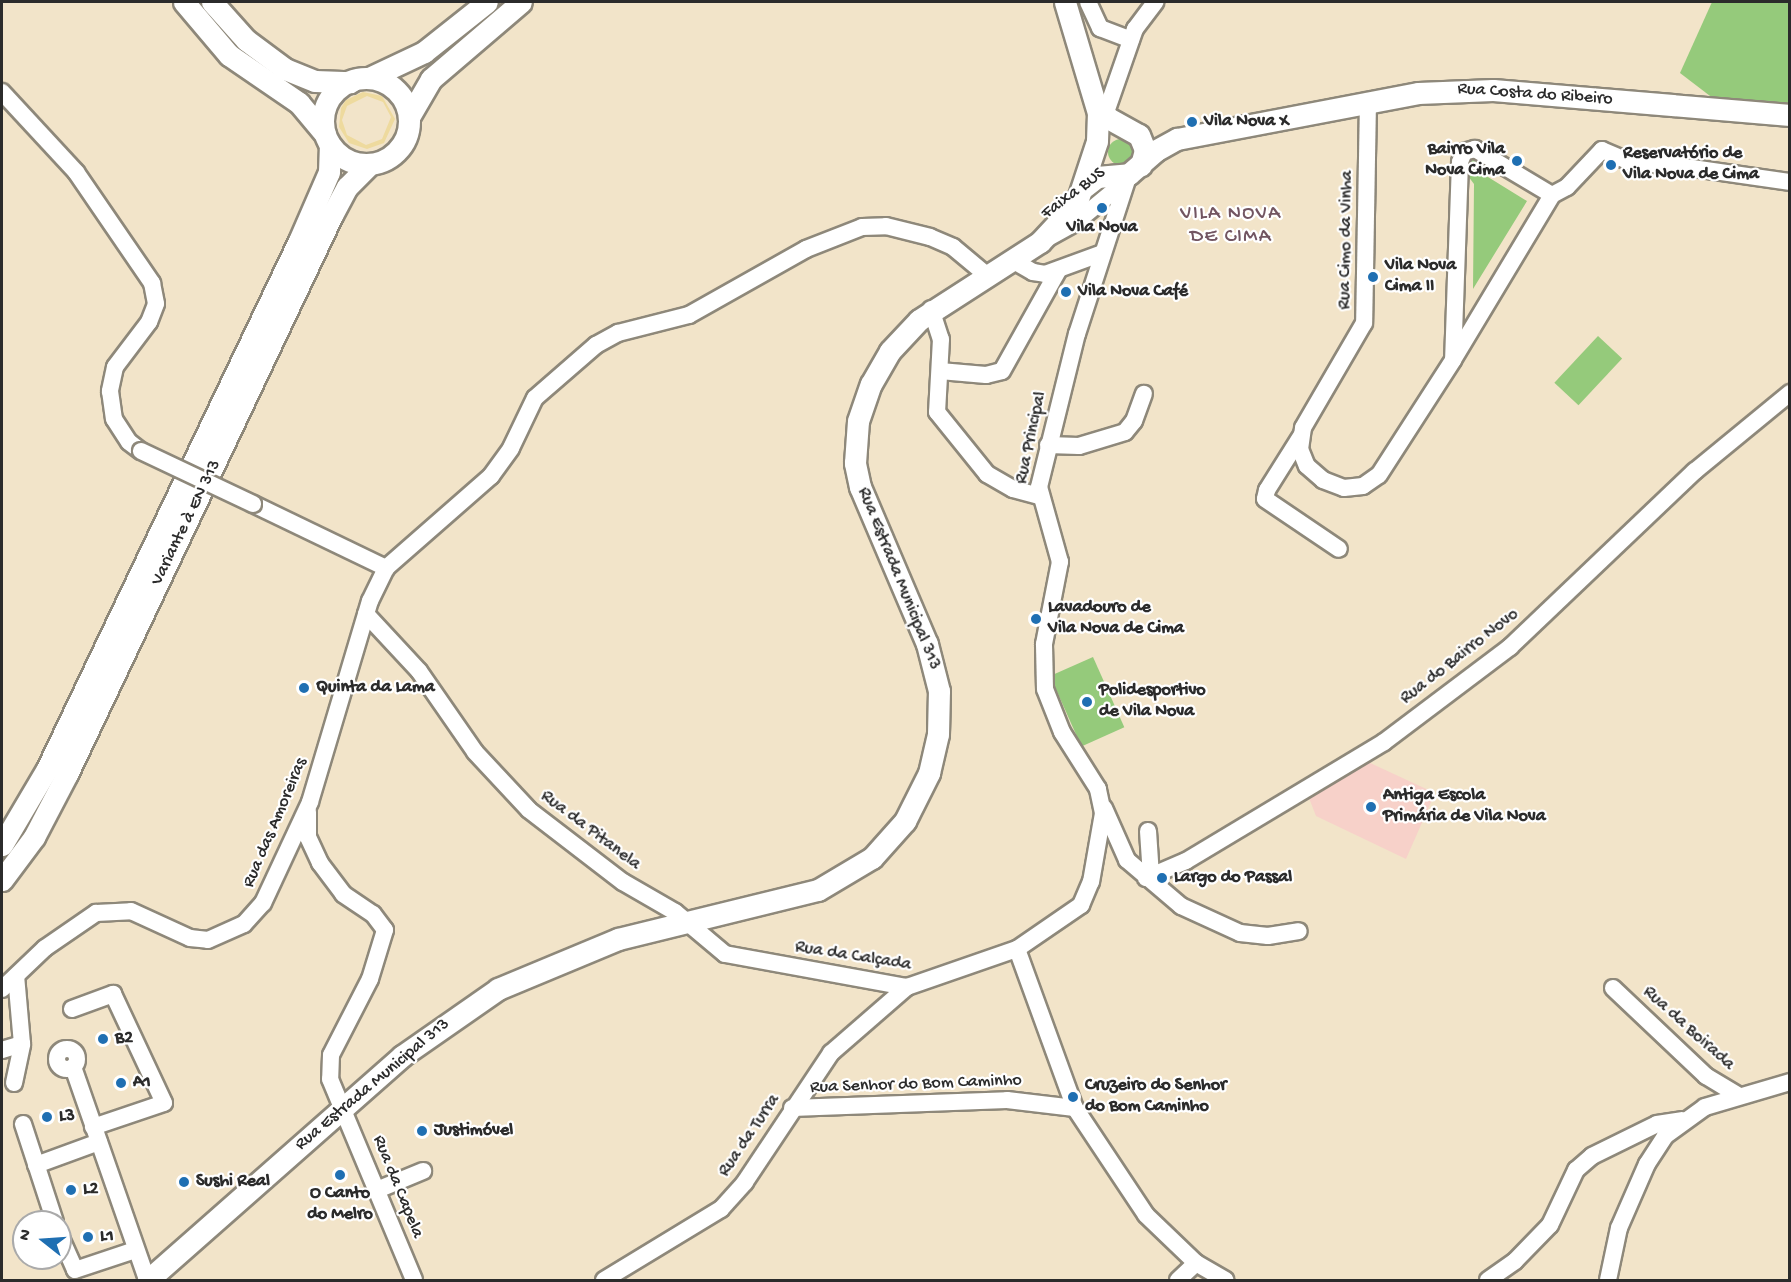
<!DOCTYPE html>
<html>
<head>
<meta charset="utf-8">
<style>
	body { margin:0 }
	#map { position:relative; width:1791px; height:1282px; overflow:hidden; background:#f2e4c9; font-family:"Gochi Hand",sans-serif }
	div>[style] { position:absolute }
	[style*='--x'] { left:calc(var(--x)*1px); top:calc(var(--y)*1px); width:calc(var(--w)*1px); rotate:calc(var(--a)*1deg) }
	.built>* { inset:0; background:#f7d1c9 }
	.green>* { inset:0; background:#95ca7b; transform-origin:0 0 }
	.round { border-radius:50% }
	.sand>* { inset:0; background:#eeda9e }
	.roads { filter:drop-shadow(2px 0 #8e887a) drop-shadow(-2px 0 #8e887a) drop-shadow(0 2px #8e887a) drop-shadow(0 -2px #8e887a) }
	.minor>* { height:16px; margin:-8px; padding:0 8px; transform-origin:8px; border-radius:8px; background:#fff }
	.minor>.ring { margin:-8px; padding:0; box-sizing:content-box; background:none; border:16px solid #fff; border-radius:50% }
	.major>* { height:21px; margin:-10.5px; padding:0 10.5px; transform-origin:10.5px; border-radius:10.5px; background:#fff }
	.major>.ring { margin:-10.5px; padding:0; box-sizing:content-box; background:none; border:21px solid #fff; border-radius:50% }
	.bridges { filter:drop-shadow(2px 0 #8e887a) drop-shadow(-2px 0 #8e887a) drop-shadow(0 2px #8e887a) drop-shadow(0 -2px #8e887a) }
	.minor-bridge>* { height:16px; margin:-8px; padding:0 8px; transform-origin:8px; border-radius:8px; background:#fff }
	.dots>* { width:16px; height:16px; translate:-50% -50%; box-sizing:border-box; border:3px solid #fff; border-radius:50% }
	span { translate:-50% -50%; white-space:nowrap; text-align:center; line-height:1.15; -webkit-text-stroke:4.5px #fff; paint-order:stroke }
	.street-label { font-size:18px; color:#2b2b2b }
	.poi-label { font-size:18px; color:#2b2b2b; font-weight:700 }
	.left { translate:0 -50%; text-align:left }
	.right { translate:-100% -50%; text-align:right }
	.neighbourhood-label { font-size:20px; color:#725561; letter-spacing:1.5px }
	.frame { position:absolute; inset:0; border:3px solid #2b2b2b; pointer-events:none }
	.north { position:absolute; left:12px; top:1210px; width:60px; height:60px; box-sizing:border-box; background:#fff; border:2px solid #aaa; border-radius:50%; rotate:287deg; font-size:16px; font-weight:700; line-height:24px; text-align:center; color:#2b2b2b }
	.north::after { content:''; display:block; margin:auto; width:21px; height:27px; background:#1f6fb2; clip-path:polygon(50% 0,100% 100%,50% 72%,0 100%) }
</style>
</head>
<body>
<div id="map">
	<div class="built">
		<i style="clip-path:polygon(1368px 762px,1435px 793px,1406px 859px,1316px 816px,1309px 798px)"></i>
	</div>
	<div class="green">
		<i style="clip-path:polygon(1712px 2px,1789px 2px,1789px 106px,1714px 99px,1680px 73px)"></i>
		<i class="round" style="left:1108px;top:139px;width:26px;height:26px"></i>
		<i style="clip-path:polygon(1481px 157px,1475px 169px,1527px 201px,1473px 289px,1474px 184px,1462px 168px,1465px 158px)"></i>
		<i style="left:1598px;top:336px;width:33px;height:64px;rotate:43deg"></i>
		<i style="left:1093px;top:657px;width:77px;height:47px;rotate:66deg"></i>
	</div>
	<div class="sand">
		<i style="clip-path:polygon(evenodd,363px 92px,382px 96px,395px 119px,384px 143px,367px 149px,349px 143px,339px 127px,341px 108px,346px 100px,363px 92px,367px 96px,383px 102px,391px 117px,382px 139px,366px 145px,347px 135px,342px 120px,347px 106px,367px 96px)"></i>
	</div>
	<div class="roads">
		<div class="minor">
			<i style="--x:1088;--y:2;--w:29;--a:65"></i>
			<i style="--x:1100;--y:28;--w:33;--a:21"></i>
			<i style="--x:2;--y:92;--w:109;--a:47.2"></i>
			<i style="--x:76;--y:172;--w:135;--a:55.6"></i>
			<i style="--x:152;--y:283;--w:21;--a:79"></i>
			<i style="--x:156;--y:304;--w:19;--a:111"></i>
			<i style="--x:149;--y:322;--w:56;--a:127.1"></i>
			<i style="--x:115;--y:367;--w:25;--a:102"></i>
			<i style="--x:110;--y:391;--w:28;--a:82"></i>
			<i style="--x:114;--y:419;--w:27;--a:57"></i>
			<i style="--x:129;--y:442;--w:15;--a:37"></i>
			<i style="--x:1368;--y:101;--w:222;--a:91"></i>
			<i style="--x:1364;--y:323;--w:121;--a:120.2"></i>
			<i style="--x:1303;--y:428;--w:21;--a:98"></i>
			<i style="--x:1300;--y:449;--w:18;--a:68"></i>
			<i style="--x:1307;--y:466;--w:21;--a:41"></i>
			<i style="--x:1323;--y:480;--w:22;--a:21"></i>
			<i style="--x:1344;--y:488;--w:19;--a:-6"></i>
			<i style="--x:1363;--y:486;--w:19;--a:-35"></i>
			<i style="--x:1379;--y:475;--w:137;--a:-57.2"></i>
			<i style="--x:1453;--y:360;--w:192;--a:-59"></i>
			<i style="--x:1552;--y:195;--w:90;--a:-149.1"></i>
			<i style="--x:1475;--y:149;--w:11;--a:165"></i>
			<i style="--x:1464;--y:152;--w:11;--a:112"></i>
			<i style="--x:1460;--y:162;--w:198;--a:92"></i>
			<i style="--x:1105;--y:115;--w:91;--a:-70.8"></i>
			<i style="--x:1135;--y:29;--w:34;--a:-53"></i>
			<i style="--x:1552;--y:195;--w:17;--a:-28"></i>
			<i style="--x:1567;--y:187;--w:51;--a:-46.6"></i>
			<i style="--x:1602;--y:150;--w:34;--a:23"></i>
			<i style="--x:1633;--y:163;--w:39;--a:3"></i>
			<i style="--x:1672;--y:165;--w:119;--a:8.2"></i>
			<i style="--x:1048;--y:238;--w:31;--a:-29"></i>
			<i style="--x:1075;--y:223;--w:60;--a:-39.6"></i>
			<i style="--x:1014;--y:261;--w:22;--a:30"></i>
			<i style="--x:1033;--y:272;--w:12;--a:9"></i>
			<i style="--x:1045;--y:274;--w:59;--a:-20"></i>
			<i style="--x:931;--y:309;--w:32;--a:72"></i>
			<i style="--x:941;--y:339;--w:73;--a:93.1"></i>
			<i style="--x:937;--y:412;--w:80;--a:51.1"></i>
			<i style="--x:987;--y:474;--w:30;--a:30"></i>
			<i style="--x:1013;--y:489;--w:28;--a:15"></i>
			<i style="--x:940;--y:371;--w:46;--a:5"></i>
			<i style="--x:986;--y:375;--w:16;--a:-14"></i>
			<i style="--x:1002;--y:371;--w:115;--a:-60.8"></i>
			<i style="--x:1301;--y:436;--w:64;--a:122.2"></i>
			<i style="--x:1267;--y:490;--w:9;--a:103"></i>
			<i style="--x:1265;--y:499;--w:89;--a:34"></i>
			<i style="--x:1048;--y:445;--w:31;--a:2"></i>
			<i style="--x:1079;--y:446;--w:48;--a:-16.9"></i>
			<i style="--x:1125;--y:432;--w:14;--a:-51"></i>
			<i style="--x:1134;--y:421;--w:29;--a:-70"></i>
			<i style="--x:253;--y:504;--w:148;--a:25.7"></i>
			<i style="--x:366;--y:614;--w:78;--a:47.1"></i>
			<i style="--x:419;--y:671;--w:98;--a:55.3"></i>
			<i style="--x:475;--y:752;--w:79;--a:47"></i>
			<i style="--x:529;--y:810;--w:118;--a:37.5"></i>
			<i style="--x:623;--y:882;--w:60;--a:30"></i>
			<i style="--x:675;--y:912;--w:65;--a:40"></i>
			<i style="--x:725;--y:954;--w:185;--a:10.3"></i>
			<i style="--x:907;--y:987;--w:116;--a:-19.1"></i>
			<i style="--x:1017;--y:949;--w:78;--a:-34.5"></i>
			<i style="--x:1081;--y:905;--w:25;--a:-67"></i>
			<i style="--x:1091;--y:882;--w:70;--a:-80.1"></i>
			<i style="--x:1103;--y:813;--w:25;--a:-102"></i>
			<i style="--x:1098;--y:789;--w:67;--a:-122.3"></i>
			<i style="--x:1062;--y:732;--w:46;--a:-111.6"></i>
			<i style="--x:1045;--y:689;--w:45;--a:-91.3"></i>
			<i style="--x:1044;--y:644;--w:84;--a:-79"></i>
			<i style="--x:1060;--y:562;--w:78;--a:-105.6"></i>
			<i style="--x:1039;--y:487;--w:158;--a:-76.1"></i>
			<i style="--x:1077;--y:334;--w:168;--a:-72"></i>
			<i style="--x:1104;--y:808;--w:57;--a:66.1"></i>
			<i style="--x:1127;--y:860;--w:71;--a:40.4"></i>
			<i style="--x:1181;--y:906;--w:65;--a:24.6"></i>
			<i style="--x:1240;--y:933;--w:28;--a:6"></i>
			<i style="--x:1268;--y:936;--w:31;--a:-9"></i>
			<i style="--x:308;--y:812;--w:25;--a:90"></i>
			<i style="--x:308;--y:837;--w:29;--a:65"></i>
			<i style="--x:320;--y:863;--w:39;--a:53"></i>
			<i style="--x:343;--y:894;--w:36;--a:34"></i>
			<i style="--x:373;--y:914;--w:20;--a:53"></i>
			<i style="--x:385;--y:930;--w:51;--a:107"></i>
			<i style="--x:370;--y:979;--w:85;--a:117.2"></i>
			<i style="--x:331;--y:1055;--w:24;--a:92"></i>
			<i style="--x:330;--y:1079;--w:218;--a:67.3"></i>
			<i style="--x:1148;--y:831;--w:45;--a:86.2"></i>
			<i style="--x:1146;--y:878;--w:43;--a:-23"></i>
			<i style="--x:1186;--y:861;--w:231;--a:-31"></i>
			<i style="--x:1384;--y:742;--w:158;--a:-37"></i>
			<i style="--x:1510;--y:647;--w:255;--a:-43.6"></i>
			<i style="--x:1695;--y:471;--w:123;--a:-39.4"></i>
			<i style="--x:1017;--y:949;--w:169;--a:70"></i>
			<i style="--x:1075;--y:1108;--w:128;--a:56.4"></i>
			<i style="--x:1146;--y:1215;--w:69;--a:43.8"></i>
			<i style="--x:1196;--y:1263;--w:34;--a:30"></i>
			<i style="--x:1613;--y:988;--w:128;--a:43.4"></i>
			<i style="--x:1706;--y:1076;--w:39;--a:31"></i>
			<i style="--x:2;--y:989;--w:59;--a:-43.6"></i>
			<i style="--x:45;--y:948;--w:62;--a:-34.5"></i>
			<i style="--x:96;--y:913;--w:35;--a:-3"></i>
			<i style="--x:131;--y:911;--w:65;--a:24.6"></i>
			<i style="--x:190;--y:938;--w:18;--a:6"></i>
			<i style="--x:208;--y:940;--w:39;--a:-24"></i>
			<i style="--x:244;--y:924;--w:28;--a:-48"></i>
			<i style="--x:263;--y:903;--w:111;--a:-65"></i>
			<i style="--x:310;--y:802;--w:210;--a:-73.4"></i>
			<i style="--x:370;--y:601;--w:37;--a:-64"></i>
			<i style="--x:386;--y:568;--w:140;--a:-41.2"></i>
			<i style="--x:491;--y:476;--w:34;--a:-54"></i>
			<i style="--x:511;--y:448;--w:55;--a:-64.4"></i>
			<i style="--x:535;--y:398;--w:81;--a:-41"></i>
			<i style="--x:596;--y:345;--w:25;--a:-29"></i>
			<i style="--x:618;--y:333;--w:73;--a:-14.2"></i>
			<i style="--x:689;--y:315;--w:134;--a:-29.4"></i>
			<i style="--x:806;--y:249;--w:60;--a:-21.4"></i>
			<i style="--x:862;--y:227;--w:24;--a:-2"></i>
			<i style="--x:886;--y:226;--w:45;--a:14"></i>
			<i style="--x:930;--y:237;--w:25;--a:23"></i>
			<i style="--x:953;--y:247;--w:47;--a:39.8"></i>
			<i style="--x:72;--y:1009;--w:44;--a:-20.1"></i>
			<i style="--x:113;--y:994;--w:120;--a:64.9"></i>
			<i style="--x:164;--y:1103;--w:75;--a:161.3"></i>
			<i class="ring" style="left:57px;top:1049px;width:4px;height:4px"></i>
			<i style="--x:2;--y:1050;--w:21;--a:-17"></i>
			<i style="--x:73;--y:1067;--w:225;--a:70.8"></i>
			<i style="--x:14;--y:1083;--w:40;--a:-78"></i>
			<i style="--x:22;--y:1044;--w:68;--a:-95"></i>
			<i style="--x:792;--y:1108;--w:215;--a:-2.1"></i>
			<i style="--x:1007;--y:1100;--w:68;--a:6.7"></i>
			<i style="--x:23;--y:1124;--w:103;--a:71.9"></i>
			<i style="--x:36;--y:1165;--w:67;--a:-20.1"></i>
			<i style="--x:377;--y:1190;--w:50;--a:-22.4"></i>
			<i style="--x:60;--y:1236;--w:37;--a:66"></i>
			<i style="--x:75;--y:1270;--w:63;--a:-18.4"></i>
			<i style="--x:604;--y:1280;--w:137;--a:-31.3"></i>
			<i style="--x:721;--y:1209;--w:36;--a:-48"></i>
			<i style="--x:745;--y:1182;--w:155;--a:-56.3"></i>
			<i style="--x:831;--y:1053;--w:101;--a:-41"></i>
			<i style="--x:1178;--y:1280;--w:25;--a:-43"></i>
			<i style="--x:1488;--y:1280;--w:33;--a:-35"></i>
			<i style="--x:1515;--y:1261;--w:50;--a:-45.8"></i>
			<i style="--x:1550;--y:1225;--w:61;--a:-64.7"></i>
			<i style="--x:1576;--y:1170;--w:21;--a:-41"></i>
			<i style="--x:1592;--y:1156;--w:72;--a:-26.2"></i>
			<i style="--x:1657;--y:1124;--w:25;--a:-9"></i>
			<i style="--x:1608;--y:1280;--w:53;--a:-78.1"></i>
			<i style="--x:1619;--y:1228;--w:70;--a:-66.4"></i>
			<i style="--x:1647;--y:1164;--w:33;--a:-57"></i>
			<i style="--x:1665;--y:1136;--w:49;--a:-35.9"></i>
			<i style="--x:1705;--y:1107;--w:89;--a:-16.4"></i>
		</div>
		<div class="major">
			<i style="--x:184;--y:2;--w:70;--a:49.7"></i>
			<i style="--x:229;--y:55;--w:85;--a:34.4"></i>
			<i style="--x:299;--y:103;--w:40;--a:50"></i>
			<i style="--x:212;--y:2;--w:51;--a:48.2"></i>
			<i style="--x:246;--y:40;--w:49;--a:36.6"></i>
			<i style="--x:285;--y:69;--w:32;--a:22"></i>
			<i style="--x:315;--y:81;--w:35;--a:2"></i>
			<i style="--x:369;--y:78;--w:61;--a:-25.3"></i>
			<i style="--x:424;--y:52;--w:80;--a:-38.4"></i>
			<i class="ring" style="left:323px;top:78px;width:65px;height:65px"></i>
			<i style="--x:1097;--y:103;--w:19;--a:54"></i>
			<i style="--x:1108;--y:118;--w:35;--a:29"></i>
			<i style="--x:1139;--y:135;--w:16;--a:68"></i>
			<i style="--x:1145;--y:150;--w:16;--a:105"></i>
			<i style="--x:409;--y:117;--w:44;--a:-59.9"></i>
			<i style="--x:431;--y:79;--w:118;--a:-40.5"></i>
			<i style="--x:1083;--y:188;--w:18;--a:-38"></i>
			<i style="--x:1097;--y:177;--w:32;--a:-5"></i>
			<i style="--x:1129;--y:174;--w:35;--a:-41"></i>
			<i style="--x:1155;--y:151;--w:25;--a:-29"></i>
			<i style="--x:1177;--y:139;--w:245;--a:-10.8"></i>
			<i style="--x:1418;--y:93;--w:75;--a:-2.3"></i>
			<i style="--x:1493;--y:90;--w:298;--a:4.8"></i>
			<i style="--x:2;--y:845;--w:88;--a:-59.4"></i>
			<i style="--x:47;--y:769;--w:585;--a:-64.49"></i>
			<i style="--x:299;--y:241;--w:75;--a:-66.5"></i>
			<i style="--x:329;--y:172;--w:27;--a:-88"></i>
			<i style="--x:2;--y:880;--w:54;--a:-53.3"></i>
			<i style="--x:34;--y:837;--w:71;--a:-62.4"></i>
			<i style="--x:67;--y:774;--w:619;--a:-64.64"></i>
			<i style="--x:332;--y:215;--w:32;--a:-62"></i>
			<i style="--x:347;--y:187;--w:31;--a:-45"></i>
			<i style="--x:148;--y:1280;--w:339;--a:-41.4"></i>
			<i style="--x:402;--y:1056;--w:117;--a:-34.9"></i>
			<i style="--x:498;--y:989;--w:130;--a:-22.6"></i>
			<i style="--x:618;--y:939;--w:206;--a:-13.8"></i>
			<i style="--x:818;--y:890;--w:63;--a:-30.7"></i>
			<i style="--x:872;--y:858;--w:50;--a:-48.3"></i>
			<i style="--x:905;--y:821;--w:54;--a:-63.4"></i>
			<i style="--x:929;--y:773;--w:40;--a:-77"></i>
			<i style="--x:938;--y:734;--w:43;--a:-88.7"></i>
			<i style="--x:939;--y:691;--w:49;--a:-104.3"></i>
			<i style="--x:927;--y:644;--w:171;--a:-113.1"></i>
			<i style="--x:860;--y:487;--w:25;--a:-102"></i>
			<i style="--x:855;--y:463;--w:42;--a:-85.9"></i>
			<i style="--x:858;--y:421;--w:39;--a:-71"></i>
			<i style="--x:871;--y:384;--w:38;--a:-60"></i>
			<i style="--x:890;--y:351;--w:42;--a:-46.9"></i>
			<i style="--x:919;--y:320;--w:144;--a:-32.8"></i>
			<i style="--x:1040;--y:242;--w:54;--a:-47.2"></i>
			<i style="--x:1077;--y:202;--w:64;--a:-71.8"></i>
			<i style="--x:1097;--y:141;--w:28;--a:-88"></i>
			<i style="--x:1098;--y:113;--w:116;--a:-106.6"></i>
		</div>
	</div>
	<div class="bridges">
		<div class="minor-bridge">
			<i style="--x:141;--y:451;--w:124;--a:25.3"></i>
		</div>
	</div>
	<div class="dots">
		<i style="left:1192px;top:122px;background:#1f6fb2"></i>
		<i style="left:1517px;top:161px;background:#1f6fb2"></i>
		<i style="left:1611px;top:165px;background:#1f6fb2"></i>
		<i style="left:1102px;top:208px;background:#1f6fb2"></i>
		<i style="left:1373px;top:277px;background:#1f6fb2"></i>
		<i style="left:1066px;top:292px;background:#1f6fb2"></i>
		<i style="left:1036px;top:619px;background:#1f6fb2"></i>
		<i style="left:304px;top:688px;background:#1f6fb2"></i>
		<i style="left:1087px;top:702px;background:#1f6fb2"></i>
		<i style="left:1371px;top:807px;background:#1f6fb2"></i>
		<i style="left:1162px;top:878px;background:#1f6fb2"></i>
		<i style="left:103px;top:1039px;background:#1f6fb2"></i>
		<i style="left:121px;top:1083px;background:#1f6fb2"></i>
		<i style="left:1073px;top:1097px;background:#1f6fb2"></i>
		<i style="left:47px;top:1117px;background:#1f6fb2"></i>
		<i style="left:422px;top:1131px;background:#1f6fb2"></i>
		<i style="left:340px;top:1175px;background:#1f6fb2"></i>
		<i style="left:184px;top:1182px;background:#1f6fb2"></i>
		<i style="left:71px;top:1190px;background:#1f6fb2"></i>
		<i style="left:88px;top:1237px;background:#1f6fb2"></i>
	</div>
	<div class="street-label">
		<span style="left:1535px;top:95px;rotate:4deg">Rua Costa do Ribeiro</span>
		<span style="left:1074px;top:194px;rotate:-37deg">Faixa BUS</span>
		<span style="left:1347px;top:240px;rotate:-89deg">Rua Cimo da Vinha</span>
		<span style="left:1032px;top:438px;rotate:-78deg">Rua Principal</span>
		<span style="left:187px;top:523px;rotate:-64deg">Variante à EN 313</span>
		<span style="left:898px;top:579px;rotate:68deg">Rua Estrada Municipal 313</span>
		<span style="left:1460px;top:657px;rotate:-38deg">Rua do Bairro Novo</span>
		<span style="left:276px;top:823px;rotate:-67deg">Rua das Amoreiras</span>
		<span style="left:590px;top:831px;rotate:37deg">Rua da Pitanela</span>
		<span style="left:853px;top:957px;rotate:9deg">Rua da Calçada</span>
		<span style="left:1688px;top:1029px;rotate:42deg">Rua da Boirada</span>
		<span style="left:373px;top:1085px;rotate:-40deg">Rua Estrada Municipal 313</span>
		<span style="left:916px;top:1085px;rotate:-2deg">Rua Senhor do Bom Caminho</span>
		<span style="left:750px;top:1136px;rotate:-56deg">Rua da Turra</span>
		<span style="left:397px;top:1187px;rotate:68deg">Rua da Capela</span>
	</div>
	<div class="poi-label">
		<span class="left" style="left:1204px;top:122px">Vila Nova X</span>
		<span class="right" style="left:1505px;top:161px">Bairro Vila<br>Nova Cima</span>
		<span class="left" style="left:1623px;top:165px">Reservatório de<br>Vila Nova de Cima</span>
		<span style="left:1102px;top:228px">Vila Nova</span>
		<span class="left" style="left:1385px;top:277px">Vila Nova<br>Cima II</span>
		<span class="left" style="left:1078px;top:292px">Vila Nova Café</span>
		<span class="left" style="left:1048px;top:619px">Lavadouro de<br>Vila Nova de Cima</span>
		<span class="left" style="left:316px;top:688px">Quinta da Lama</span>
		<span class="left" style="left:1099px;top:702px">Polidesportivo<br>de Vila Nova</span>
		<span class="left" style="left:1383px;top:807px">Antiga Escola<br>Primária de Vila Nova</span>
		<span class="left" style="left:1174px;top:878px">Largo do Passal</span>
		<span class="left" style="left:115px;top:1039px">B2</span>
		<span class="left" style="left:133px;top:1083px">A1</span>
		<span class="left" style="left:1085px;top:1097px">Cruzeiro do Senhor<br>do Bom Caminho</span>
		<span class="left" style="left:59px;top:1117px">L3</span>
		<span class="left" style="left:434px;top:1131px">Justimóvel</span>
		<span class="left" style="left:196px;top:1182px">Sushi Real</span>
		<span class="left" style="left:83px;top:1190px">L2</span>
		<span style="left:340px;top:1205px">O Canto<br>do Melro</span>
		<span class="left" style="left:100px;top:1237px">L1</span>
	</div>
	<div class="neighbourhood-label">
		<span style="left:1231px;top:226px">VILA NOVA<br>DE CIMA</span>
	</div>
	<div class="frame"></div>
	<div class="north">N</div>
</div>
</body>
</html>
